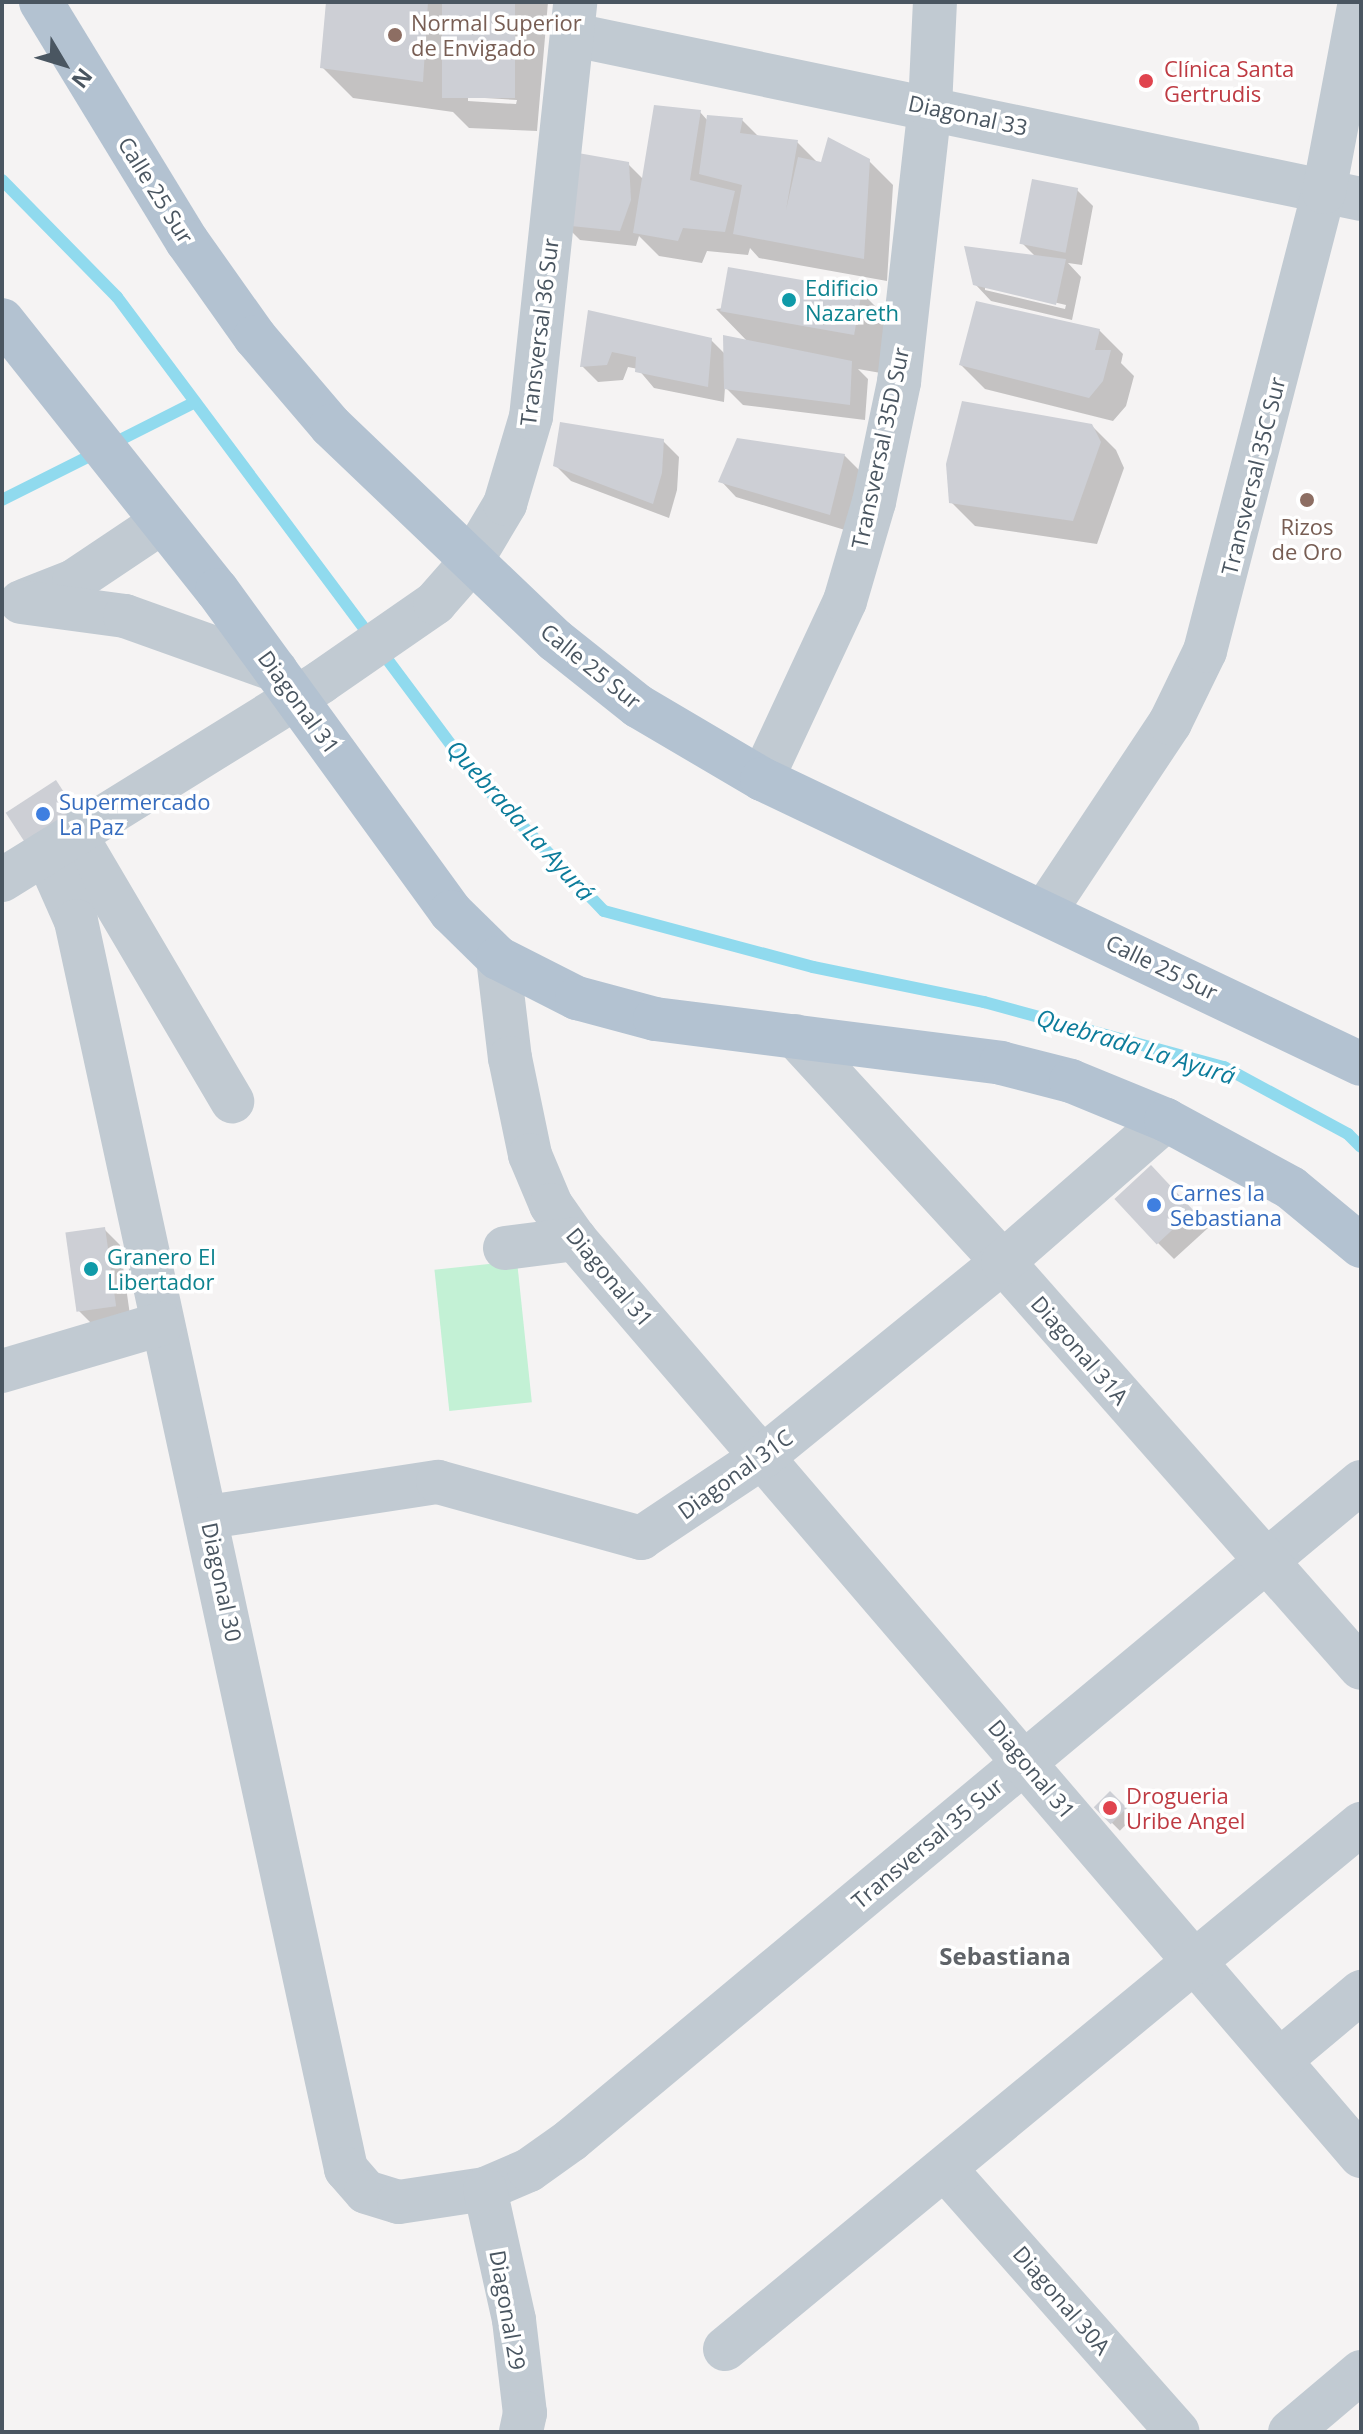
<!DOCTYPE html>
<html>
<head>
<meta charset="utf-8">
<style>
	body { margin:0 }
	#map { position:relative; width:1363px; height:2434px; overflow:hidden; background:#f5f3f3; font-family:"Open Sans",sans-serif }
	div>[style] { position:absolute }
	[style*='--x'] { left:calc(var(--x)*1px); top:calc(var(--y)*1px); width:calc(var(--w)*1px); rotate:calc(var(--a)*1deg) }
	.green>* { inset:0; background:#c3f1d5; transform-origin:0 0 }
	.shadow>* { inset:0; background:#0003; transform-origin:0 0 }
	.stream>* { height:12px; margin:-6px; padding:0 6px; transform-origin:6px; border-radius:6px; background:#90daee }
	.building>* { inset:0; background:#cdcfd5; transform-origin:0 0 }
	.minor>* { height:44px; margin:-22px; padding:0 22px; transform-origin:22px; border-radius:22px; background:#c1cad2 }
	.major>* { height:44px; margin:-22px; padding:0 22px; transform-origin:22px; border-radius:22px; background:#b3c2d1 }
	.dots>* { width:22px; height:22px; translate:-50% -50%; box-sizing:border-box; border:4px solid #fff; border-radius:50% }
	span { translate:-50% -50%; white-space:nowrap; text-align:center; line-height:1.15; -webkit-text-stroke:7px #fff; paint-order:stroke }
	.education-label { font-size:22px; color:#785e54 }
	.left { translate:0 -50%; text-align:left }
	.health-label { font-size:22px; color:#be3a42 }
	.street-label { font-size:22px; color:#4a5661 }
	.culture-label { font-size:22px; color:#0d838f }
	.shop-label { font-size:22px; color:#366cbe }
	.water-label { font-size:24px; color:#0c7c9b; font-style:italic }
	.neighbourhood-label { font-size:24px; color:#5f6368; font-weight:700 }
	.frame { position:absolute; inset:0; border:4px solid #4a5661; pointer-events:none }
	.north { position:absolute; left:24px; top:24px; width:80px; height:80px; -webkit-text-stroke:6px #fff; paint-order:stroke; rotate:128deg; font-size:22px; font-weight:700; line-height:32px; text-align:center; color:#4a5661 }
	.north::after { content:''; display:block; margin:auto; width:28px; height:36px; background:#4a5661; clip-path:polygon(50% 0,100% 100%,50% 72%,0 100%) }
</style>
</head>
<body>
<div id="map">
	<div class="green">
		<i style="left:517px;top:1261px;width:142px;height:83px;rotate:84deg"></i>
	</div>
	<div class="shadow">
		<i style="clip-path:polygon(evenodd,328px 2px,548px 2px,537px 131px,469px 128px,453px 112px,353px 98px,322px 67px,328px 2px,468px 97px,517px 100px,516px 104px,468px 101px,468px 97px)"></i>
		<i style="clip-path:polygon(700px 112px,708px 121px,742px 120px,759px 137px,797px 142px,818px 163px,869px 161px,893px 185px,887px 281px,759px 258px,750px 248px,748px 255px,707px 251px,702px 263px,659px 256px,639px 236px,636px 246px,580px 240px,564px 224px,628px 164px,644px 180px)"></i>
		<i style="clip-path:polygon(evenodd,1077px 190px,1093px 206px,1082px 265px,1068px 263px,1081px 277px,1072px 320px,991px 301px,975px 284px,1036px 257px,1023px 244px,1077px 190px,985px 286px,1066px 305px,1065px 309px,985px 290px,985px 286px)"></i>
		<i style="clip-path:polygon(861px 292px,904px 335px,898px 376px,858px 369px,868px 379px,865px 420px,743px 405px,725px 387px,724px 402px,654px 388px,638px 369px,628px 367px,623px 380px,598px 382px,582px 366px,590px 312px,711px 340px,725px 354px,749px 343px,716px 309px)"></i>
		<i style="clip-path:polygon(1099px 330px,1123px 354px,1121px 363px,1134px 376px,1126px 406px,1113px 421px,985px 389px,961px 365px)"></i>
		<i style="clip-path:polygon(1091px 425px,1116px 450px,1124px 468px,1097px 544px,975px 526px,951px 502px)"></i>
		<i style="clip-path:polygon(663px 441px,679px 457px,677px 490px,669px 518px,571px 481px,555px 465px)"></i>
		<i style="clip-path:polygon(844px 455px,860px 471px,845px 530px,736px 497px,721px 481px)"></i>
		<i style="clip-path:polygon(55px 783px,93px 832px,47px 862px)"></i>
		<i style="clip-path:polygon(1167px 1184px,1208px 1228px,1174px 1259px,1158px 1243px)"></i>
		<i style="clip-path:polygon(104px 1229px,120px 1245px,131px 1322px,95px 1327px,79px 1311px)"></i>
		<i style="left:1110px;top:1794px;width:33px;height:19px;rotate:45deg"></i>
	</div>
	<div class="stream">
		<i style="--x:2;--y:180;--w:164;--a:45.5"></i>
		<i style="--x:117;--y:297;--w:594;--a:53.28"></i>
		<i style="--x:472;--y:773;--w:191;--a:46.3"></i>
		<i style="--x:604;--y:911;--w:216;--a:15"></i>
		<i style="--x:813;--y:967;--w:175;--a:11.6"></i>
		<i style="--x:984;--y:1002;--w:249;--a:15.2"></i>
		<i style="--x:1224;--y:1067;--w:141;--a:28.4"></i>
		<i style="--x:1348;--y:1134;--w:18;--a:45"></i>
		<i style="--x:112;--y:444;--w:93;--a:-26.8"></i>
		<i style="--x:2;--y:500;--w:105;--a:-26.6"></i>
	</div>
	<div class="building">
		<i style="clip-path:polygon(326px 2px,428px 2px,423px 82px,320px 68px)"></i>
		<i style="left:442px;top:2px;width:73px;height:96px"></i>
		<i style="clip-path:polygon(654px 105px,701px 110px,690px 180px,735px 191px,725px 232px,683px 228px,678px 241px,633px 233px)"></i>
		<i style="clip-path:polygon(707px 115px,743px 118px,740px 133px,798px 140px,786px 210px,798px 157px,821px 162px,828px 137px,870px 159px,864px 259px,733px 234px,742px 185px,699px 174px)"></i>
		<i style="clip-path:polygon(578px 153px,629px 162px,631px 200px,620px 231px,561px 225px)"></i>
		<i style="left:1032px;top:179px;width:47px;height:66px;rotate:11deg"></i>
		<i style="clip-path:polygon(964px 246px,1066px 259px,1056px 305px,973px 285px)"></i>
		<i style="left:728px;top:267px;width:136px;height:45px;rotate:10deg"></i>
		<i style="clip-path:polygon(976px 301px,1100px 329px,1095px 350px,1111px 350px,1103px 381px,1089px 398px,959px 365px)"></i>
		<i style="clip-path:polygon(588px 310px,712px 338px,708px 387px,635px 372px,636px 357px,612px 352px,607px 365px,580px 367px)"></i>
		<i style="clip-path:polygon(723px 335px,852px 361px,850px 405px,724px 389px)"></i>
		<i style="clip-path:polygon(962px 401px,1092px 424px,1101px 442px,1073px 521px,949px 503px,946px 464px)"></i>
		<i style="clip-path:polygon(560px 422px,664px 439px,662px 473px,653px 504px,553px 466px)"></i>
		<i style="clip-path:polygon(737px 438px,845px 454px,830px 515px,718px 482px)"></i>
		<i style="left:56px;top:780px;width:42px;height:60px;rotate:57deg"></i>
		<i style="left:1151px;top:1165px;width:62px;height:50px;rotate:47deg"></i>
		<i style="left:105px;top:1227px;width:80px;height:40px;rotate:82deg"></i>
		<i style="left:1110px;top:1791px;width:24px;height:23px;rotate:45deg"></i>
	</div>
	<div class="minor">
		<i style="--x:574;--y:35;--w:804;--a:11.77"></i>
		<i style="--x:26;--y:600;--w:52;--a:-21.6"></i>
		<i style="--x:74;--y:581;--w:106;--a:-33.8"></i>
		<i style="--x:21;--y:602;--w:105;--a:7.7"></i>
		<i style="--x:125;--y:616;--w:160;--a:19.7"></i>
		<i style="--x:762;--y:779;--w:196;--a:-65"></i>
		<i style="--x:845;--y:601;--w:103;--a:-73.7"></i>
		<i style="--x:874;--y:502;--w:123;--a:-78.2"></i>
		<i style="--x:899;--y:382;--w:277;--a:-83.6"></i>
		<i style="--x:930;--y:107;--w:105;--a:-87.3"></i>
		<i style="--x:76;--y:836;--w:308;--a:59.5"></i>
		<i style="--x:46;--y:853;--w:74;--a:66.2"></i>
		<i style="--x:76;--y:921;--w:1277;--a:77.79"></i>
		<i style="--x:346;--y:2169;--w:30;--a:49"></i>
		<i style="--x:366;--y:2192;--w:34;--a:17"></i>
		<i style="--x:399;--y:2202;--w:87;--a:-8.6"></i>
		<i style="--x:485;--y:2189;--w:48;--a:-23.4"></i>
		<i style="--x:529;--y:2170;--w:52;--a:-35.5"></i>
		<i style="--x:571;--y:2140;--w:1028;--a:-39.79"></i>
		<i style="--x:2;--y:880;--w:375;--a:-31.8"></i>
		<i style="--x:321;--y:682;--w:139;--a:-34.7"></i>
		<i style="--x:435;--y:603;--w:53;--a:-48.8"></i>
		<i style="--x:470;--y:563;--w:69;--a:-59.3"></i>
		<i style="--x:505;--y:504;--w:91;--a:-73.4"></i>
		<i style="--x:531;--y:417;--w:417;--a:-83.9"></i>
		<i style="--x:1045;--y:911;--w:226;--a:-56.4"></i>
		<i style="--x:1170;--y:723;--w:80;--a:-64.1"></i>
		<i style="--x:1205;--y:651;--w:474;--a:-75.5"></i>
		<i style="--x:1324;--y:192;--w:193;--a:-79.3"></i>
		<i style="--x:498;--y:958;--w:101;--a:83.2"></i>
		<i style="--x:510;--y:1058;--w:99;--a:78.3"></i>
		<i style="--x:530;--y:1155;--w:54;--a:67.2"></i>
		<i style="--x:551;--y:1205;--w:42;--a:54.8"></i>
		<i style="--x:575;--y:1239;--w:1208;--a:49.4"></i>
		<i style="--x:795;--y:1036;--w:307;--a:47.4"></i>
		<i style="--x:1003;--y:1262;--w:541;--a:48.6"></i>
		<i style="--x:505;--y:1248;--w:71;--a:-7.3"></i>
		<i style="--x:2;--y:1371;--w:166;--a:-16.5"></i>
		<i style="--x:208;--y:1517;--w:233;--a:-8.7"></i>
		<i style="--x:438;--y:1482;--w:211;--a:15.4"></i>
		<i style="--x:641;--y:1538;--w:148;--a:-33.7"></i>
		<i style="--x:764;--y:1456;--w:308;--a:-39.1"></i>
		<i style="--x:1003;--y:1262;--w:216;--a:-41.1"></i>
		<i style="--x:1280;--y:2060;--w:106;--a:-40"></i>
		<i style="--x:945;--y:2169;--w:351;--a:48.5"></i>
		<i style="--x:485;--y:2189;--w:134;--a:77.5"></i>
		<i style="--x:514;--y:2320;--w:94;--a:83.3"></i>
		<i style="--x:525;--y:2413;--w:19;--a:102"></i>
		<i style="--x:725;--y:2349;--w:825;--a:-39.54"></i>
		<i style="--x:1290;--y:2432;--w:93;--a:-40.2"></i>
	</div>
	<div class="major">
		<i style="--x:41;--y:2;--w:280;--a:58.6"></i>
		<i style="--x:187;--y:241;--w:118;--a:54.7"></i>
		<i style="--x:255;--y:337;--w:117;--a:49.5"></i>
		<i style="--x:331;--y:426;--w:310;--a:43.7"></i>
		<i style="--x:555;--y:640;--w:106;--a:38.5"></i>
		<i style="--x:638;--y:706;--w:144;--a:30.5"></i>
		<i style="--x:762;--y:779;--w:663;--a:25.44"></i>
		<i style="--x:2;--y:320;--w:345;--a:51.5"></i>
		<i style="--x:217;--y:590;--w:398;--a:54"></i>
		<i style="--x:451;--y:912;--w:66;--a:44.4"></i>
		<i style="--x:498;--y:958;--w:89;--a:26.9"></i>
		<i style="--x:577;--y:998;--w:81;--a:15.1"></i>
		<i style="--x:655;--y:1019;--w:349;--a:7.2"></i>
		<i style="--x:1001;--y:1063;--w:72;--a:14.4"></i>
		<i style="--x:1071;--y:1081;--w:103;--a:22.3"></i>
		<i style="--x:1166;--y:1120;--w:142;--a:28.5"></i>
		<i style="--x:1291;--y:1188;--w:91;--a:39.6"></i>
	</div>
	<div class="dots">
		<i style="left:395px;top:35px;background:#8d6e63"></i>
		<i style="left:1146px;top:81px;background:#e0444e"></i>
		<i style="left:789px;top:300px;background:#0f9aa8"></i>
		<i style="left:1307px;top:500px;background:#8d6e63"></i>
		<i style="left:43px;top:814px;background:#3f7fe0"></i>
		<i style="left:1154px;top:1205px;background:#3f7fe0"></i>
		<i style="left:91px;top:1269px;background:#0f9aa8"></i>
		<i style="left:1110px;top:1808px;background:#e0444e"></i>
	</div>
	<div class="education-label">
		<span class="left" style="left:411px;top:35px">Normal Superior<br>de Envigado</span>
		<span style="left:1307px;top:539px">Rizos<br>de Oro</span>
	</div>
	<div class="health-label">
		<span class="left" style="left:1164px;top:81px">Clínica Santa<br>Gertrudis</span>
		<span class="left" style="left:1126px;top:1808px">Drogueria<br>Uribe Angel</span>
	</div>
	<div class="street-label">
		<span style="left:968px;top:115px;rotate:12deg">Diagonal 33</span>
		<span style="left:156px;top:190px;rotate:58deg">Calle 25 Sur</span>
		<span style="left:539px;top:332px;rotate:-83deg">Transversal 36 Sur</span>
		<span style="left:880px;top:448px;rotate:-78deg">Transversal 35D Sur</span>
		<span style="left:1253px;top:476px;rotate:-76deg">Transversal 35C Sur</span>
		<span style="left:591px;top:666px;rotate:39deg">Calle 25 Sur</span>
		<span style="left:299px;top:702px;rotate:54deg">Diagonal 31</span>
		<span style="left:1162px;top:967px;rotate:26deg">Calle 25 Sur</span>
		<span style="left:610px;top:1277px;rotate:50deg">Diagonal 31</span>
		<span style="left:1080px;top:1350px;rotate:49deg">Diagonal 31A</span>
		<span style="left:735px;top:1474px;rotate:-36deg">Diagonal 31C</span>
		<span style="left:222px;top:1582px;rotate:78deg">Diagonal 30</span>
		<span style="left:1032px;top:1769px;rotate:50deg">Diagonal 31</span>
		<span style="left:927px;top:1843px;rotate:-40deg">Transversal 35 Sur</span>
		<span style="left:1062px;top:2300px;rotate:49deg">Diagonal 30A</span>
		<span style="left:508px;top:2310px;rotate:80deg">Diagonal 29</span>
	</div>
	<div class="culture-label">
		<span class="left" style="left:805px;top:300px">Edificio<br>Nazareth</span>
		<span class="left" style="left:107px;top:1269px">Granero El<br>Libertador</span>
	</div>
	<div class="shop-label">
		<span class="left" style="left:59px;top:814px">Supermercado<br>La Paz</span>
		<span class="left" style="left:1170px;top:1205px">Carnes la<br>Sebastiana</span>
	</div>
	<div class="water-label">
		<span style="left:521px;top:820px;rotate:48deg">Quebrada La Ayurá</span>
		<span style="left:1136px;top:1046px;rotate:17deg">Quebrada La Ayurá</span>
	</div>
	<div class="neighbourhood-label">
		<span style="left:1005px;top:1956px">Sebastiana</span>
	</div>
	<div class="frame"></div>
	<div class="north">N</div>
</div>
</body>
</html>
